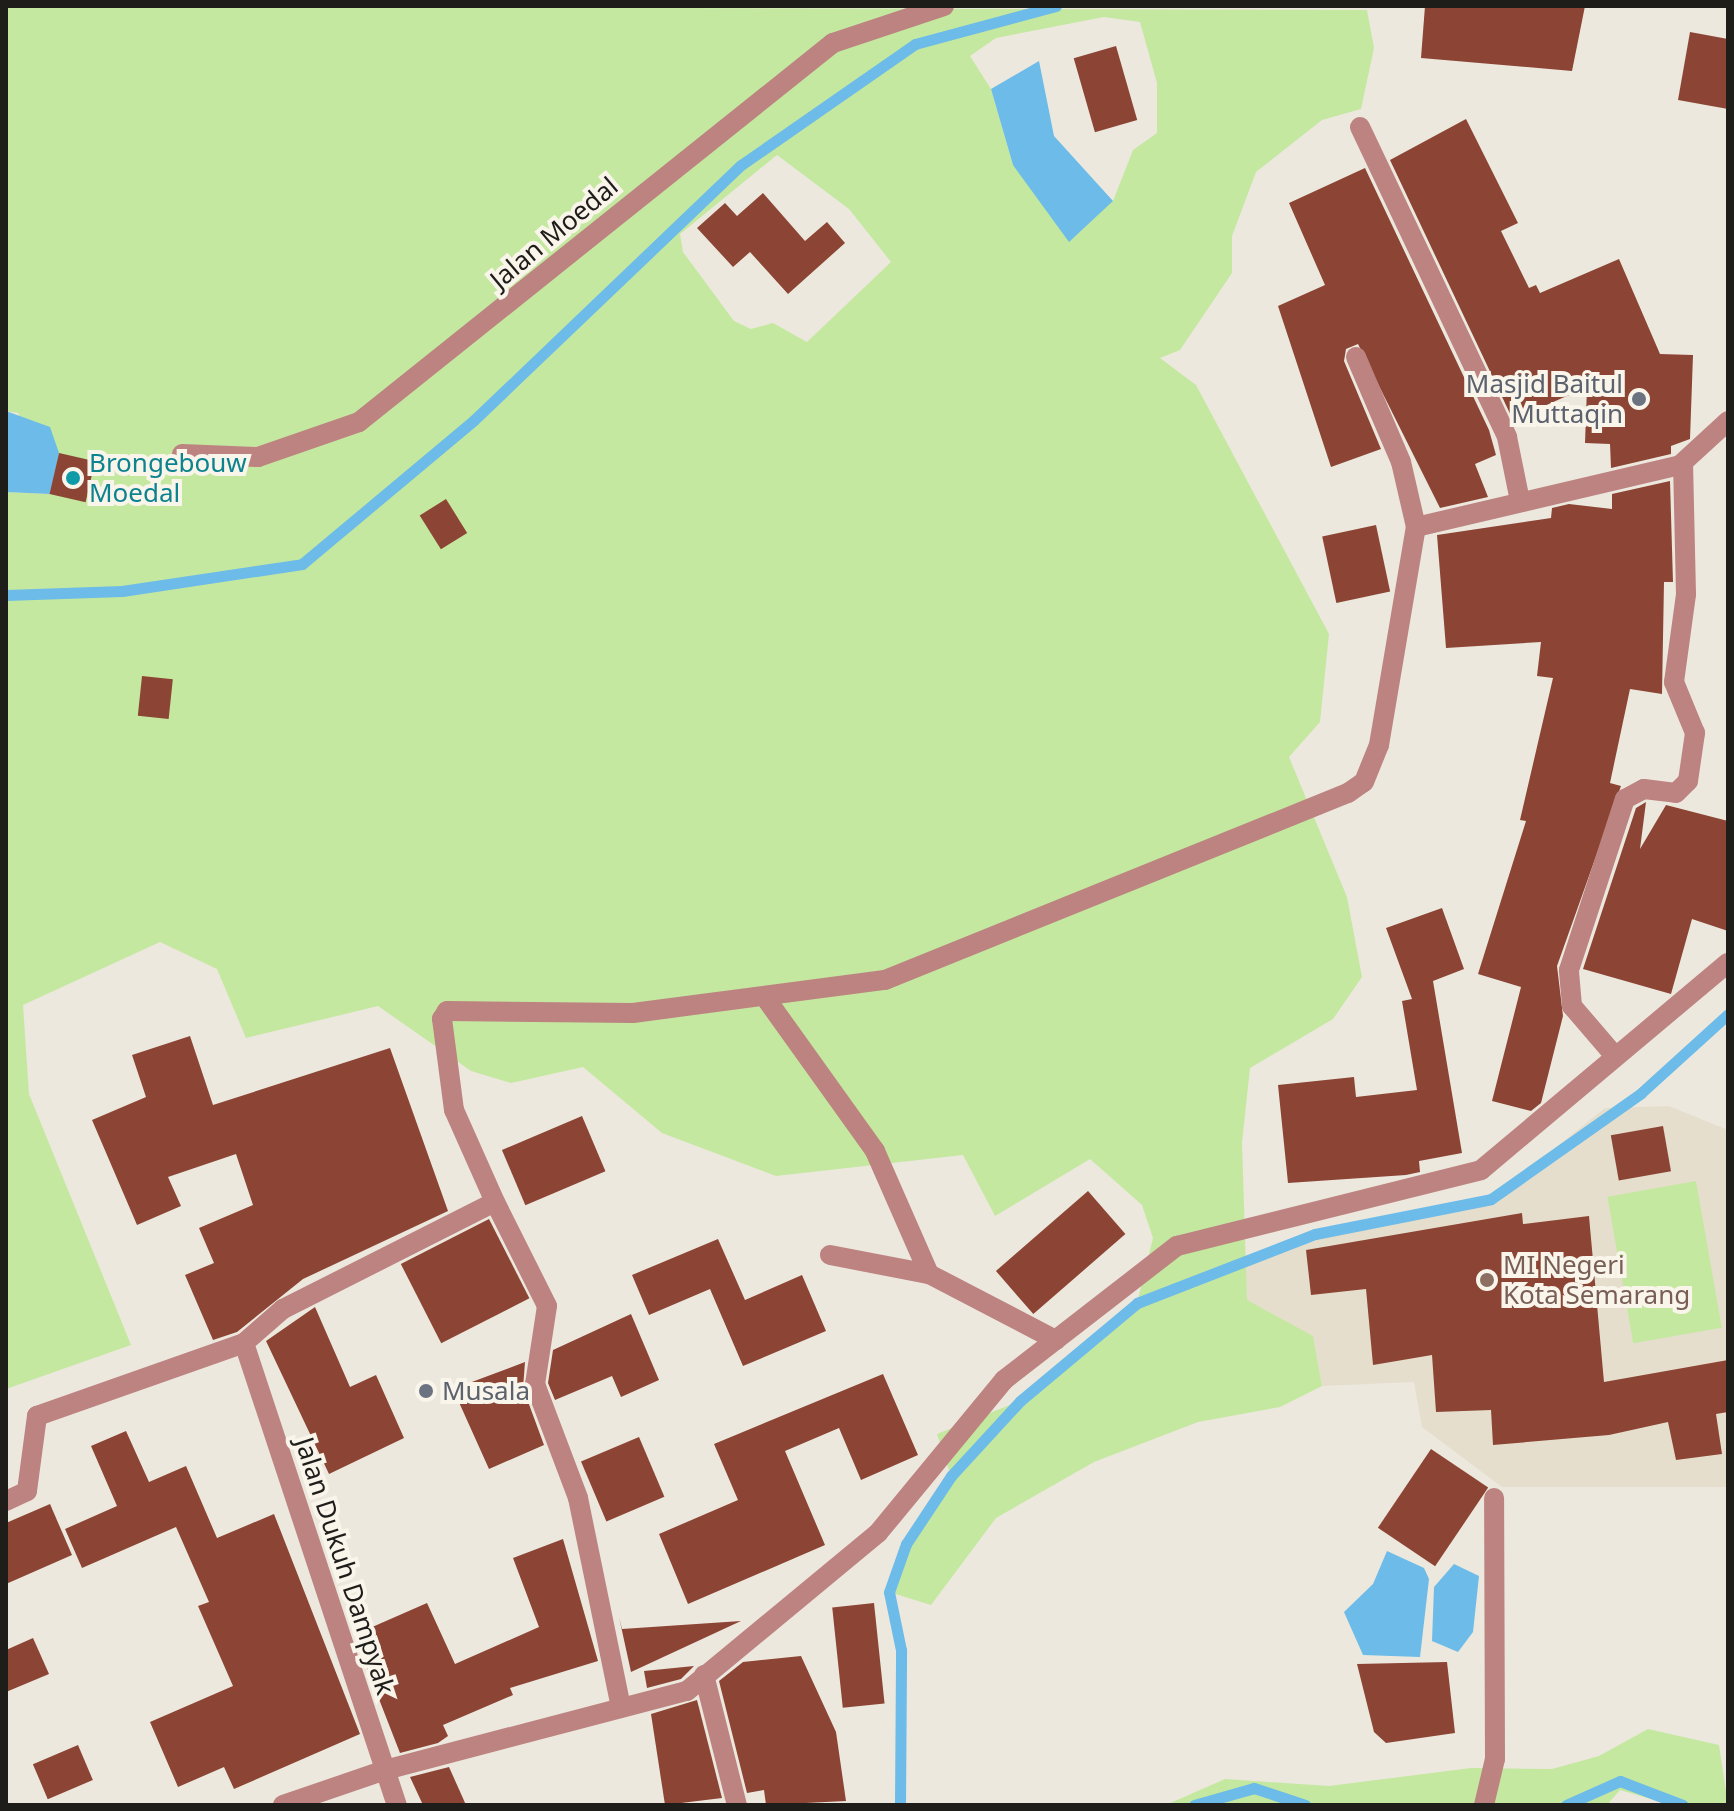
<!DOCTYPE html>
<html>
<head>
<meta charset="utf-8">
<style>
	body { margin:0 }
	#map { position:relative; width:1734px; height:1811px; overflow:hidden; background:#ece8de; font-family:"Noto Sans",sans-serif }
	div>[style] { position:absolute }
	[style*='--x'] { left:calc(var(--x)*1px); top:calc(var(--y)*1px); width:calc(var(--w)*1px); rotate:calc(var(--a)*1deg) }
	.built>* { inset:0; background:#e5decd }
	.green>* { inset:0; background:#c5e8a0; transform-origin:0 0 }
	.water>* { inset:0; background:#6cbbe8 }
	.stream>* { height:11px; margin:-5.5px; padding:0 5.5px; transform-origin:5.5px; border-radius:5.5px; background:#6cbbe8 }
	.building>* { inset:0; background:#8c4534; transform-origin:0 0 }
	.service>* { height:20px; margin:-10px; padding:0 10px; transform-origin:10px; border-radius:10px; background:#bd8381 }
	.minor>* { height:20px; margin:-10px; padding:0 10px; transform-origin:10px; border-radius:10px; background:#bd8381 }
	.dots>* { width:22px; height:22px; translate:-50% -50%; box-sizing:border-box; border:4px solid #f9f5eb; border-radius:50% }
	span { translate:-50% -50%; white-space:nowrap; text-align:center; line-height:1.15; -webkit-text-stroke:8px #f9f5eb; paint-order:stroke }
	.street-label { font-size:26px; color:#1f1d1a }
	.worship-label { font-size:26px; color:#5b616d }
	.right { translate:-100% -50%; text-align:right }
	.left { translate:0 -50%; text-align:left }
	.culture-label { font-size:26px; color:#0d838f }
	.education-label { font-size:26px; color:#785e54 }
	.frame { position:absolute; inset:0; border:8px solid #1f1d1a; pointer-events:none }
</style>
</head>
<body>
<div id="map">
	<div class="built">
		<i style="clip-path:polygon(1669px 1106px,1728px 1130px,1728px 1487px,1502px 1487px,1422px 1427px,1414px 1382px,1322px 1386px,1313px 1337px,1247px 1301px,1245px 1260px,1315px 1234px,1491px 1199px,1605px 1108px)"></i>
	</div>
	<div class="green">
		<i style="clip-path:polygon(evenodd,6px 6px,1367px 10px,1374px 48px,1361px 109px,1322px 120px,1256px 172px,1232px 236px,1232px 273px,1180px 350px,1160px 358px,1196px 385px,1329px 634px,1320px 722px,1289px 757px,1347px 897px,1362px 977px,1333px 1019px,1250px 1068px,1242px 1143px,1247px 1300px,1313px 1336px,1322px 1386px,1280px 1407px,1198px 1422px,1094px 1462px,996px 1518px,931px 1605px,889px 1592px,906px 1544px,951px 1476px,937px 1434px,1020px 1401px,1137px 1303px,1153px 1238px,1142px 1205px,1090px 1159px,995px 1216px,963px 1155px,776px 1176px,662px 1133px,583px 1067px,511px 1083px,471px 1071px,378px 1006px,246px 1038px,217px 969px,160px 942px,23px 1005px,29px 1094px,131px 1345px,6px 1389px,6px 492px,50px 494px,18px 413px,6px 411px,6px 6px,1104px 17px,1140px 22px,1157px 83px,1157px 133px,1133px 150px,1113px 201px,1013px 165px,991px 89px,970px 56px,996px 38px,1104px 17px,6px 6px,777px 155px,849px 209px,891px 262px,807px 342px,773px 323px,751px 329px,734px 321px,683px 252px,680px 234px,777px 155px)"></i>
		<i style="left:1696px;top:1181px;width:149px;height:90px;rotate:80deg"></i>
		<i style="clip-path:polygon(1648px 1729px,1719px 1745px,1728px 1805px,1671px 1805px,1620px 1790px,1607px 1805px,1166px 1805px,1225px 1779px,1329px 1786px,1471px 1768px,1552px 1769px,1599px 1756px)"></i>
	</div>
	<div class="water">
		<i style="clip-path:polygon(1039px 61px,1054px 136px,1113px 201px,1069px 242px,1013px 165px,991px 89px)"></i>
		<i style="clip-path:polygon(6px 411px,50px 427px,59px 453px,50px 494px,6px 492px)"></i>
		<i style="clip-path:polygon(1387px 1551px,1424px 1568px,1429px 1579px,1420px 1657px,1363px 1655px,1344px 1612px,1373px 1584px)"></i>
		<i style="clip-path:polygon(1454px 1564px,1479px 1576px,1473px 1632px,1458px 1652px,1432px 1641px,1434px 1587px)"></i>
	</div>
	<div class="stream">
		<i style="--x:6;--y:595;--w:116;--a:-2"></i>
		<i style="--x:122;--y:591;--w:182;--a:-8.5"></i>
		<i style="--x:302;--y:564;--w:224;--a:-39.9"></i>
		<i style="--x:474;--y:420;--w:369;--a:-43.7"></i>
		<i style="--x:741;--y:165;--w:212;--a:-34.8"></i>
		<i style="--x:915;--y:44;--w:146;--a:-15.1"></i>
		<i style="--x:900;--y:1805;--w:155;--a:-89.6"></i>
		<i style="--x:901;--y:1650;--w:59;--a:-101.7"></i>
		<i style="--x:889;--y:1592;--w:51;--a:-70.5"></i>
		<i style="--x:906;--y:1544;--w:82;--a:-56.5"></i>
		<i style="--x:951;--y:1476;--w:102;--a:-47.4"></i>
		<i style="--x:1020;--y:1401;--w:153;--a:-39.9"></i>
		<i style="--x:1137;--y:1303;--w:191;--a:-21.2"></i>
		<i style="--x:1315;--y:1234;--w:179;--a:-11.2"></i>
		<i style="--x:1491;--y:1199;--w:184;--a:-35.2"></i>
		<i style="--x:1641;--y:1093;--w:118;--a:-42.2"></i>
		<i style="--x:1194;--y:1805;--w:62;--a:-15.8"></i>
		<i style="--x:1254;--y:1788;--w:54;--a:18.4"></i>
		<i style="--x:1566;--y:1805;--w:59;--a:-24"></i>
		<i style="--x:1620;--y:1781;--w:67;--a:20.9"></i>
	</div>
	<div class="building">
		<i style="clip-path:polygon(1425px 6px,1585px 6px,1572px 71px,1421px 58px)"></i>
		<i style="clip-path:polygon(1690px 32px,1728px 39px,1728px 109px,1678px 100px)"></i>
		<i style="left:1116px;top:46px;width:77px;height:44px;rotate:74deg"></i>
		<i style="clip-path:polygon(1466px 119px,1518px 223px,1501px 231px,1529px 288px,1536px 285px,1540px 293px,1619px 259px,1660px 354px,1693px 355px,1690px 439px,1671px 446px,1671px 454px,1611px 468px,1610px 444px,1585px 443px,1587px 387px,1513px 420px,1390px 160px)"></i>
		<i style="clip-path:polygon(1365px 168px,1489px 430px,1496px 455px,1475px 464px,1488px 497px,1440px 508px,1358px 344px,1346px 349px,1344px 361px,1381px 449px,1331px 467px,1278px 306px,1325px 285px,1289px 203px)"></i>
		<i style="clip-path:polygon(763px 193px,805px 241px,827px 222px,845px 243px,788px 294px,750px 252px,733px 267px,697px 228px,725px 203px,737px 216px)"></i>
		<i style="left:59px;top:453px;width:37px;height:42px;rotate:13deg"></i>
		<i style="clip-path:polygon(1670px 481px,1673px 582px,1664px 582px,1662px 694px,1630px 689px,1610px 783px,1621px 786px,1557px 966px,1563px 1016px,1541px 1103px,1531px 1111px,1492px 1101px,1521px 987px,1478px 974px,1526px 821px,1520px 820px,1553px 678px,1537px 676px,1541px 642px,1446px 648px,1437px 535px,1551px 518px,1552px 508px,1569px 504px,1612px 509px,1612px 494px)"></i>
		<i style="left:446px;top:499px;width:40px;height:31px;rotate:58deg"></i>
		<i style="left:1376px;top:525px;width:68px;height:55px;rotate:78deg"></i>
		<i style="left:142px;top:676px;width:31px;height:40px;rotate:6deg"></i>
		<i style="clip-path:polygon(1646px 802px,1640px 849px,1666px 805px,1728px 821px,1728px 931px,1692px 919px,1671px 994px,1583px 969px,1636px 808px)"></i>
		<i style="clip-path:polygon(1442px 908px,1464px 969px,1433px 981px,1462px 1153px,1419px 1161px,1420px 1172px,1406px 1175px,1288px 1183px,1278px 1085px,1354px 1077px,1356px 1097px,1417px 1090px,1402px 1001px,1412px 999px,1386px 928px)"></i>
		<i style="clip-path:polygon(190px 1036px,213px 1105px,390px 1048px,448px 1211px,303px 1279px,237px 1332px,213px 1340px,185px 1275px,214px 1263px,199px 1228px,253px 1205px,236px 1154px,168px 1177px,181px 1206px,137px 1225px,92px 1120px,146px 1097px,132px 1055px)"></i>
		<i style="left:582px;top:1116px;width:60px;height:87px;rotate:67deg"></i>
		<i style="left:1663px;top:1126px;width:46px;height:53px;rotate:80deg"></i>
		<i style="left:1088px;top:1191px;width:57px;height:122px;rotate:49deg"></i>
		<i style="clip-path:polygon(1522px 1213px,1523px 1224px,1589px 1216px,1604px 1382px,1728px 1360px,1728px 1412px,1716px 1414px,1722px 1454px,1676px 1460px,1668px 1422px,1609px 1435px,1493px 1445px,1491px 1410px,1436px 1412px,1432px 1355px,1373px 1365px,1366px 1289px,1311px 1295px,1306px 1250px)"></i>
		<i style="left:489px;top:1219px;width:89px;height:99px;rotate:63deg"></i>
		<i style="clip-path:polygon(718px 1239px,745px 1300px,802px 1275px,826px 1331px,743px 1366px,710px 1289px,649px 1315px,632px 1275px)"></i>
		<i style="clip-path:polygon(315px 1307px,350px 1387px,376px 1375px,404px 1438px,329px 1474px,266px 1341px)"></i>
		<i style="clip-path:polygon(631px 1314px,659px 1380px,621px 1397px,612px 1376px,555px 1400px,548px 1383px,553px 1350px)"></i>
		<i style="clip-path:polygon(525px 1362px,523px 1388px,544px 1445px,489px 1469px,453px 1389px)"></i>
		<i style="clip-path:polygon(883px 1374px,918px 1455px,861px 1480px,839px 1428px,785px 1451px,825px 1545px,688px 1604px,659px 1534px,738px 1500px,714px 1444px)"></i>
		<i style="clip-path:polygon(126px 1431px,149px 1482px,186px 1466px,217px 1538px,274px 1514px,360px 1734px,234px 1789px,224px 1767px,178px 1787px,150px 1722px,233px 1686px,198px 1606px,209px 1602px,176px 1527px,82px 1568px,65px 1529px,117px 1506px,91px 1446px)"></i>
		<i style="left:639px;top:1437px;width:65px;height:63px;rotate:67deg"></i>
		<i style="left:1431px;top:1449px;width:69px;height:95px;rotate:34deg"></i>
		<i style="clip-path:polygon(50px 1504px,72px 1555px,6px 1584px,6px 1523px)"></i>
		<i style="clip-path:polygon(563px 1539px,598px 1661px,510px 1688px,513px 1695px,443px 1725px,448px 1736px,438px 1743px,400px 1753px,354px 1635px,427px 1603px,455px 1664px,539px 1627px,513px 1558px)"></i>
		<i style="left:874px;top:1603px;width:101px;height:42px;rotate:84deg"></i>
		<i style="clip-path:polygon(619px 1617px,622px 1629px,741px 1621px,631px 1672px)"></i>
		<i style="clip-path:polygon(33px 1638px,49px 1674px,6px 1692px,6px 1650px)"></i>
		<i style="clip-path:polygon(801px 1656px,836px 1732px,846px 1801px,766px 1805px,764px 1790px,747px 1793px,719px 1681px,743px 1662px)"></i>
		<i style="clip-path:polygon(1447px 1662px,1455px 1733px,1386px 1743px,1374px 1732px,1357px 1664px)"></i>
		<i style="clip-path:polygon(694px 1666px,681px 1679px,647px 1688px,644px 1671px)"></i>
		<i style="clip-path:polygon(697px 1700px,722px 1798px,665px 1805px,651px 1714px)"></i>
		<i style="left:78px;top:1745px;width:38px;height:49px;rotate:67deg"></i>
		<i style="clip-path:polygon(449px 1767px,466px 1805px,423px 1805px,410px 1777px)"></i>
	</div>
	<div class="service">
		<i style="--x:767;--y:1000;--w:186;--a:54.4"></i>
		<i style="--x:875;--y:1151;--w:134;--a:66.3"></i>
		<i style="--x:495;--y:1202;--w:101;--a:-114"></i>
		<i style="--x:454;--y:1110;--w:92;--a:-97.5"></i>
		<i style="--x:442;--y:1019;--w:9;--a:-58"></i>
		<i style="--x:447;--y:1011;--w:186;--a:0.6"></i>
		<i style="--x:633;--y:1013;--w:254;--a:-7.5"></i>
		<i style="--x:885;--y:980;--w:499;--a:-22"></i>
		<i style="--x:1348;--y:793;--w:19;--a:-35"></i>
		<i style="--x:1364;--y:782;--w:40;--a:-68"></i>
	</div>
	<div class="minor">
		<i style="--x:1360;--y:127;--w:343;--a:64.6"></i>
		<i style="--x:1507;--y:437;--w:65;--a:78.5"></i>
		<i style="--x:1356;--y:357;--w:114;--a:66.8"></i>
		<i style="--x:1401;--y:462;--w:67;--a:77"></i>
		<i style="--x:182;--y:454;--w:76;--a:2.3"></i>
		<i style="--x:258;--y:457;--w:107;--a:-19.1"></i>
		<i style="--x:359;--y:422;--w:607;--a:-38.65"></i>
		<i style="--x:833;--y:43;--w:117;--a:-18.4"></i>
		<i style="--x:1379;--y:745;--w:221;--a:-80.4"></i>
		<i style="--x:1416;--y:527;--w:271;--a:-13.2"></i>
		<i style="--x:1680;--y:465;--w:65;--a:-42.5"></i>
		<i style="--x:1614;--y:1055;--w:65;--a:-130.6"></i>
		<i style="--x:1572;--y:1006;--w:36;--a:-95"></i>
		<i style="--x:1569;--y:970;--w:180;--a:-71.9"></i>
		<i style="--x:1625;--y:799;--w:21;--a:-28"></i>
		<i style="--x:1644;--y:789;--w:32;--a:7"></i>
		<i style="--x:1676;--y:793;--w:17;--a:-45"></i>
		<i style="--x:1688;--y:781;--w:49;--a:-81.7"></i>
		<i style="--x:1695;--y:733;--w:55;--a:-112.4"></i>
		<i style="--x:1674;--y:682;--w:89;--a:-82.2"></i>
		<i style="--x:1686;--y:594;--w:130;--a:-91.3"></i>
		<i style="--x:830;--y:1255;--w:101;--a:10.9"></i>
		<i style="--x:929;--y:1274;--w:143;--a:27.5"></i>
		<i style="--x:244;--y:1343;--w:487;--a:71.7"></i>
		<i style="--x:6;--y:1501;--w:23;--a:-25"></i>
		<i style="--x:27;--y:1491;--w:76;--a:-82.4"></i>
		<i style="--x:37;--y:1416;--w:219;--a:-19.4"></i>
		<i style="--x:244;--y:1343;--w:52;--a:-41.1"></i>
		<i style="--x:283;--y:1309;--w:237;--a:-26.8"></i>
		<i style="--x:495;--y:1202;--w:116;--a:63.4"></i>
		<i style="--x:547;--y:1306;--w:79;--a:98.7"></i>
		<i style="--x:535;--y:1384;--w:122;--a:69.3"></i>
		<i style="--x:578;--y:1498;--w:214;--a:78.4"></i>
		<i style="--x:704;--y:1675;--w:134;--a:75.8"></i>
		<i style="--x:283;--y:1805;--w:108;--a:-18.9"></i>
		<i style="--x:385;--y:1770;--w:312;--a:-14.7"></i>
		<i style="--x:687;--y:1691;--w:248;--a:-39.6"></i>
		<i style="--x:878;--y:1533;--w:198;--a:-50.5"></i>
		<i style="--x:1004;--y:1380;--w:219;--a:-37.8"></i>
		<i style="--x:1177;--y:1246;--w:313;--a:-14"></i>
		<i style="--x:1481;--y:1170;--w:322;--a:-40"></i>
		<i style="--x:1484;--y:1805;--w:47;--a:-76.6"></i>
		<i style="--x:1495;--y:1759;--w:261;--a:-90.2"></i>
	</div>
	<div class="dots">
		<i style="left:1639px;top:399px;background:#6b7280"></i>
		<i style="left:73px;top:478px;background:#0f9aa8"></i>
		<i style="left:1487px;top:1280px;background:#8d6e63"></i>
		<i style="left:426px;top:1391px;background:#6b7280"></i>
	</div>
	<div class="street-label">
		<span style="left:554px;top:233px;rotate:-40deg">Jalan Moedal</span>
		<span style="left:345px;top:1566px;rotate:72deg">Jalan Dukuh Dampyak</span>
	</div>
	<div class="worship-label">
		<span class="right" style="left:1623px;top:399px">Masjid Baitul<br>Muttaqin</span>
		<span class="left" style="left:442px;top:1391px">Musala</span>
	</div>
	<div class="culture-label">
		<span class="left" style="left:89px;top:478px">Brongebouw<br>Moedal</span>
	</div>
	<div class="education-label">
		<span class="left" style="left:1503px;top:1280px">MI Negeri<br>Kota Semarang</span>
	</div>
	<div class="frame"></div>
</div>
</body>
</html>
